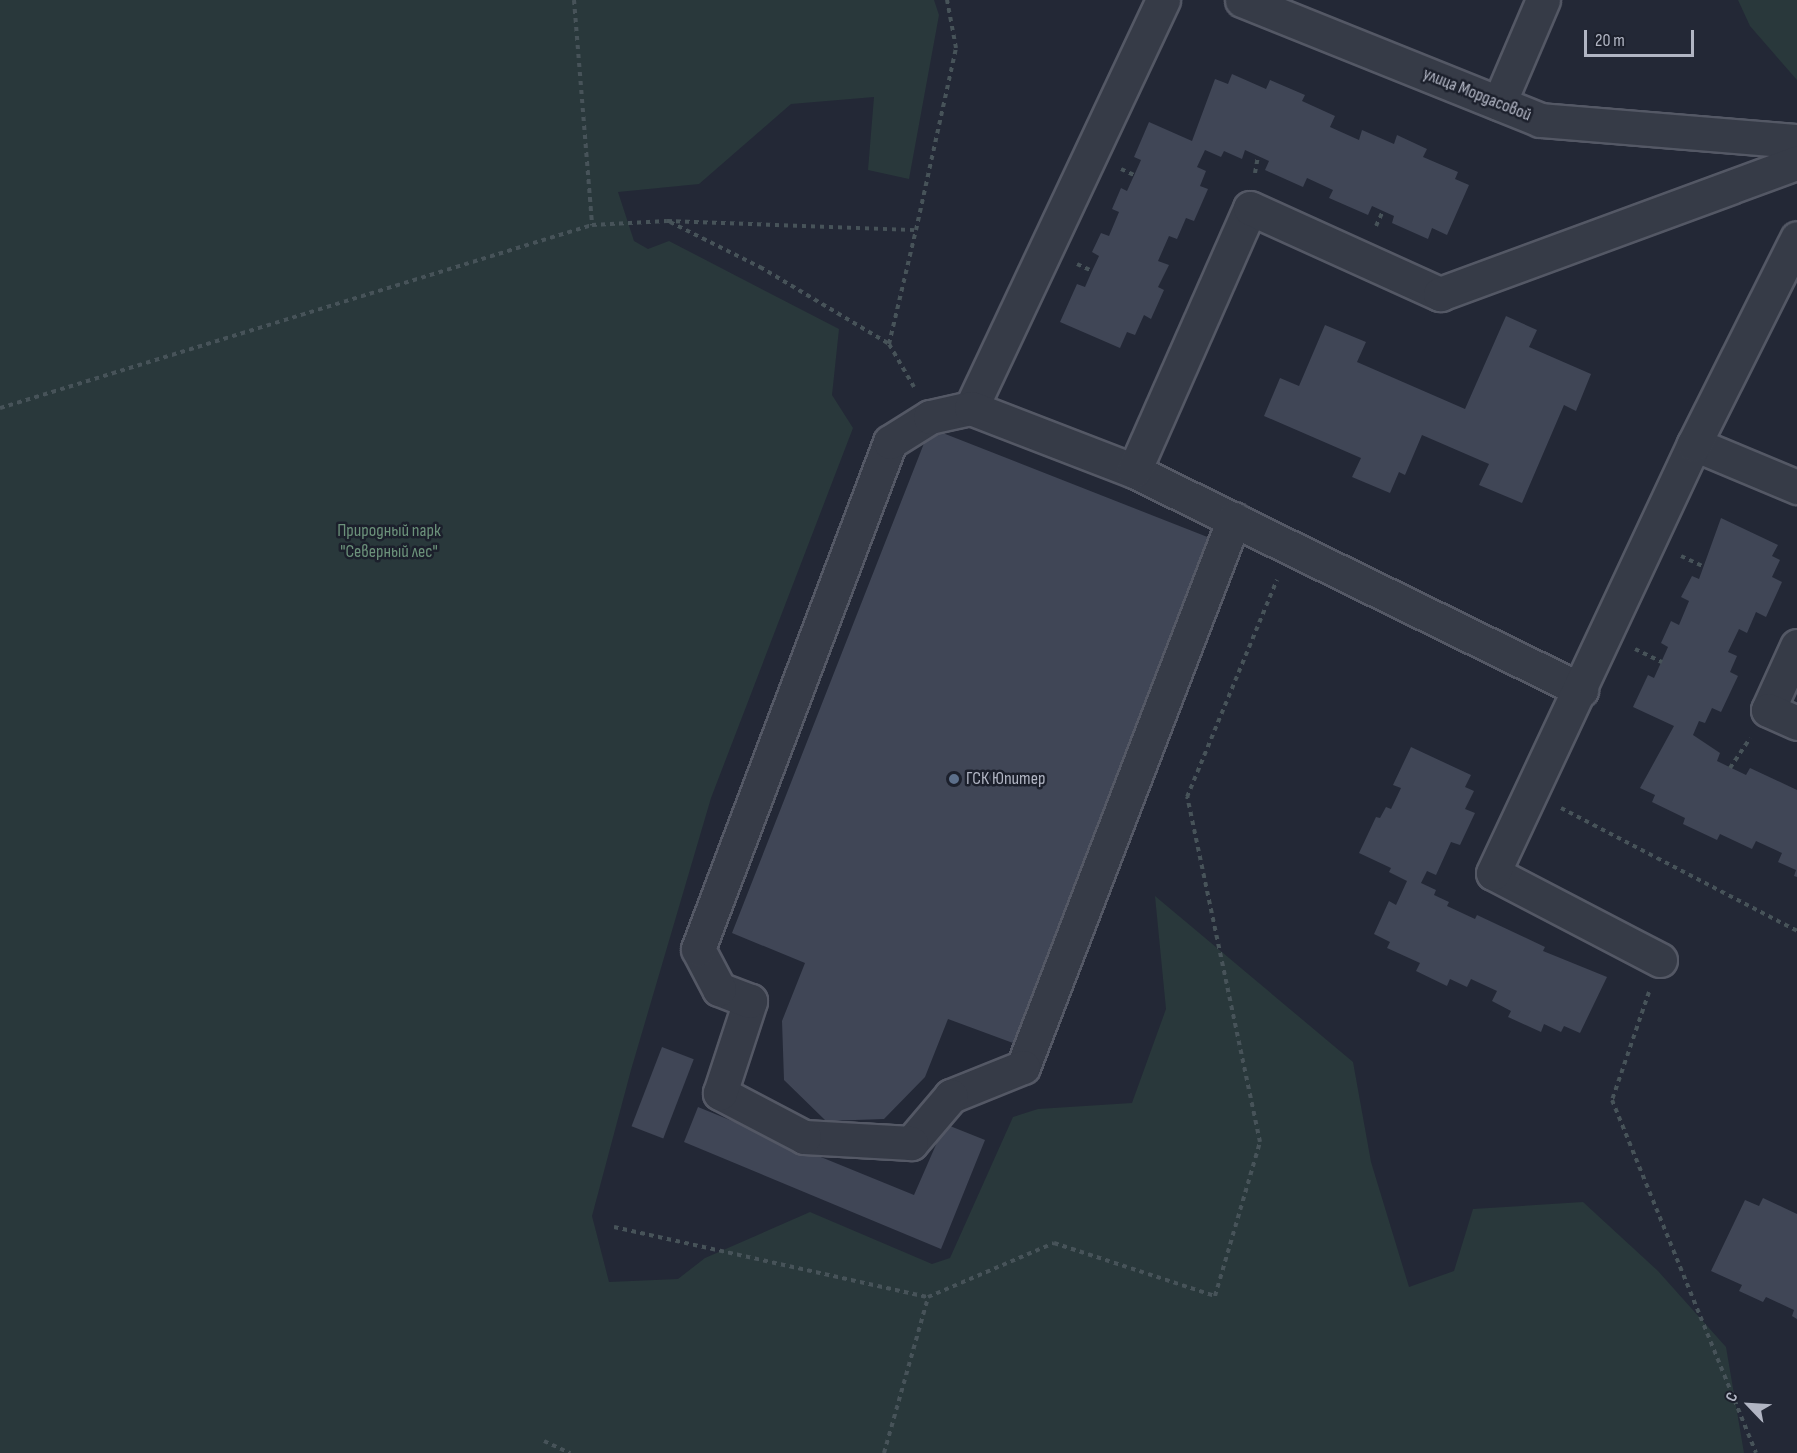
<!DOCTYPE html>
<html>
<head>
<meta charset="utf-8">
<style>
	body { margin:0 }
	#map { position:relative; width:1797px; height:1453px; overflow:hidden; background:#232836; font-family:"Sofia Sans Condensed",sans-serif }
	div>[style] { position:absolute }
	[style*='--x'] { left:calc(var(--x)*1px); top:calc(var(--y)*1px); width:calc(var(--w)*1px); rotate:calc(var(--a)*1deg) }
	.green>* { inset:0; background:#29383b }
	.building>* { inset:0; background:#404656; transform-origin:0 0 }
	.path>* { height:4px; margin-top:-2px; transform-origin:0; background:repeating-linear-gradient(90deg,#475359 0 4.5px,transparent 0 9px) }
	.roads { filter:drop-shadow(2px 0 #545865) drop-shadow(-2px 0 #545865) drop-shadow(0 2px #545865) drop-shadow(0 -2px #545865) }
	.minor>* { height:33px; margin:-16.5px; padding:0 16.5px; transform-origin:16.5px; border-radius:16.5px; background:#363b47 }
	.dots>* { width:16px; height:16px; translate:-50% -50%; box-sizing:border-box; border:3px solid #1c202c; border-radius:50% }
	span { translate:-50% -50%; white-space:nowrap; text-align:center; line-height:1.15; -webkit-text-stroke:5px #1c202c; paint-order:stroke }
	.street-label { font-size:18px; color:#b1b5c3 }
	.park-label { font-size:18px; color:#6b917a }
	.poi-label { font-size:18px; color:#b1b5c3 }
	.left { translate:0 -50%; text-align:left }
	.north { position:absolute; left:1719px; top:1375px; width:60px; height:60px; -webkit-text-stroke:4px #1c202c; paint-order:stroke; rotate:295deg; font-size:16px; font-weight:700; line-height:24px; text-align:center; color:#b1b5c3 }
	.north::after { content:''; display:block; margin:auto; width:21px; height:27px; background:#b1b5c3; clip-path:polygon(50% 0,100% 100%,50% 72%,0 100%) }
	.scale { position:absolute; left:1584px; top:30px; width:110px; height:27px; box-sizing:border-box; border:3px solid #b1b5c3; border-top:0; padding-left:8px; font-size:18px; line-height:21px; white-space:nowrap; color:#b1b5c3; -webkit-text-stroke:4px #1c202c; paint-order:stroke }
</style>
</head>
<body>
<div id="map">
	<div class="green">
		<i style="clip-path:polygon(0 0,934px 0,939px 15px,909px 179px,868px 170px,874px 97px,791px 104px,699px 184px,618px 192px,634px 241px,648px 249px,669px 241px,839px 329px,832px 395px,853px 428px,711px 798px,631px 1070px,592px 1216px,609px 1282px,678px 1279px,705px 1258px,810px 1212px,932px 1264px,950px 1258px,1013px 1117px,1038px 1109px,1132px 1103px,1166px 1009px,1155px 896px,1353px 1062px,1371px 1162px,1409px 1287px,1454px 1271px,1473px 1209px,1583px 1202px,1658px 1271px,1726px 1347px,1744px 1453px,0 1453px)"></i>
		<i style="clip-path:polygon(1738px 0,1797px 0,1797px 80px,1750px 26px)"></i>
	</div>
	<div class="building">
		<i style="clip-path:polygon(1232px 74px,1266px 89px,1270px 80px,1305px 95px,1302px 101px,1335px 116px,1330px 127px,1359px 140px,1362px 130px,1394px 144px,1397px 135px,1427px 149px,1423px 157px,1458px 172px,1455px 179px,1469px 185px,1447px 235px,1432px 228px,1428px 239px,1392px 223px,1394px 216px,1372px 206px,1368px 215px,1329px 198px,1333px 190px,1307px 178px,1303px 187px,1265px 170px,1269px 161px,1245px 150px,1242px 159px,1224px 151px,1221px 157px,1205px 150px,1197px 167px,1206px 171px,1200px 186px,1208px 189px,1194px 221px,1186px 218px,1177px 239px,1169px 236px,1158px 261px,1169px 265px,1158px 287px,1164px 290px,1151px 319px,1144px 315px,1135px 335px,1127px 332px,1120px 348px,1060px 322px,1077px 284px,1085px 287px,1092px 271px,1099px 256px,1092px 252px,1101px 233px,1109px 236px,1119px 212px,1112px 209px,1121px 188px,1127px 191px,1141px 160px,1134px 157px,1149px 122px,1192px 141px,1215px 79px,1228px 84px)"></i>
		<i style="clip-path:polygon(1506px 316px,1537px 330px,1529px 347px,1591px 374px,1576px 411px,1564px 405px,1522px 503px,1479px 485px,1489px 464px,1422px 435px,1405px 475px,1399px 472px,1390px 493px,1352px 477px,1361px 458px,1264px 416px,1280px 378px,1299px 386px,1325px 325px,1366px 342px,1357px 362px,1465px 409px)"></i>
		<i style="clip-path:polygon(930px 428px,1210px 538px,1013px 1043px,948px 1019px,925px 1077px,884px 1119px,826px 1121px,784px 1080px,782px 1021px,805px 963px,732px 933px)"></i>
		<i style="clip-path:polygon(1721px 518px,1778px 545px,1772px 556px,1780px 560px,1772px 577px,1782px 582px,1766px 617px,1756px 612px,1747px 633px,1739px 629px,1728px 652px,1737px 656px,1730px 672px,1738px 676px,1721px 712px,1712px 708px,1705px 723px,1699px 721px,1693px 735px,1720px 753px,1717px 761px,1746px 775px,1750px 768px,1797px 790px,1797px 877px,1794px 876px,1796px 870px,1778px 862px,1782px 853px,1756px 841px,1752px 849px,1720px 834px,1717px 840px,1683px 824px,1685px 818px,1652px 802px,1655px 795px,1640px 788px,1674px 726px,1633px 707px,1648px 675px,1654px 678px,1668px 647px,1661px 643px,1671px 621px,1679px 625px,1689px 601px,1681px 597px,1692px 576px,1699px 579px)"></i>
		<i style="clip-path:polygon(1411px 747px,1471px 775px,1465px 787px,1474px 791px,1465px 809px,1475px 813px,1460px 845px,1451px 842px,1436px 875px,1427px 871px,1421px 883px,1436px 890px,1434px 895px,1449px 902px,1447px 906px,1475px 919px,1477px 915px,1545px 947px,1543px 951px,1607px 977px,1580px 1033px,1564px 1026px,1561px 1032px,1544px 1024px,1541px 1032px,1508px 1017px,1511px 1011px,1492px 1001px,1497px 991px,1471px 979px,1467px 987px,1450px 979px,1447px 986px,1416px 971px,1420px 963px,1387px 948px,1390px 942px,1374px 934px,1389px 901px,1396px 905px,1407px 881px,1389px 872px,1391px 868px,1359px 853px,1376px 817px,1380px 818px,1386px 807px,1391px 809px,1401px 788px,1393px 785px)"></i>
		<i style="left:662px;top:1047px;width:34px;height:85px;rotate:21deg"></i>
		<i style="clip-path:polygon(698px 1107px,914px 1195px,945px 1124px,985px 1140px,941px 1249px,684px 1142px)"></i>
		<i style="clip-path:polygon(1763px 1198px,1797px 1214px,1797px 1319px,1792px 1316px,1794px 1310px,1766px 1297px,1763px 1302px,1739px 1291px,1742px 1285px,1711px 1271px,1745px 1200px,1759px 1206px)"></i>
	</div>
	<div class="path">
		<i style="--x:574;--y:0;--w:226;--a:85.4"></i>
		<i style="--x:1121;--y:169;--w:14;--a:25"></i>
		<i style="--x:1255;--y:173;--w:17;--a:-80"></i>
		<i style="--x:670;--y:222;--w:101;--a:26.6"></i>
		<i style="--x:760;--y:267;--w:150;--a:30.8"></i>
		<i style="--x:1376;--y:226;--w:17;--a:-65"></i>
		<i style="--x:1077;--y:264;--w:17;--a:25"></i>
		<i style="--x:914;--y:387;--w:50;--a:-120.2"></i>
		<i style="--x:889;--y:344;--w:117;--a:-76.7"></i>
		<i style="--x:0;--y:408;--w:620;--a:-17.18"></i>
		<i style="--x:592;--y:225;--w:75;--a:-3.1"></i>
		<i style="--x:667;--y:221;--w:249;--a:2.1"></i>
		<i style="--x:916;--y:230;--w:186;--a:-77.6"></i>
		<i style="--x:956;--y:48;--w:49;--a:-100.6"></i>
		<i style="--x:1681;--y:556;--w:26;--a:25"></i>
		<i style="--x:1635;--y:649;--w:30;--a:26"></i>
		<i style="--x:1730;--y:768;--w:36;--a:-56"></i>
		<i style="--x:1561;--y:808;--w:266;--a:27.5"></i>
		<i style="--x:1649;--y:992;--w:114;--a:108.9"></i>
		<i style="--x:1612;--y:1100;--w:381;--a:67.8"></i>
		<i style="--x:614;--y:1227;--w:322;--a:12.6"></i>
		<i style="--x:928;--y:1297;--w:137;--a:-23.2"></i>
		<i style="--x:1054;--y:1243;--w:169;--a:18.2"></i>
		<i style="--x:1215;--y:1296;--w:160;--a:-73.7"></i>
		<i style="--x:1260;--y:1142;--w:353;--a:-101.9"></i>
		<i style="--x:1187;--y:797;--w:235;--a:-67.5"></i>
		<i style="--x:544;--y:1441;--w:29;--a:25"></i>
		<i style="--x:884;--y:1453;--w:162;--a:-74.2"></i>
	</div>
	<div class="roads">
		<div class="minor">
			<i style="--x:1242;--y:0;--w:321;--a:21.9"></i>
			<i style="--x:1540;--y:120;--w:258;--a:4.7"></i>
			<i style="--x:1499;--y:103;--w:112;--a:-66.9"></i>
			<i style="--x:971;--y:408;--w:451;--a:-64.8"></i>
			<i style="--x:1694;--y:444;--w:112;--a:22.7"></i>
			<i style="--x:1134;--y:471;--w:498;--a:26.1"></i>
			<i style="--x:1234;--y:519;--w:587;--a:111.06"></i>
			<i style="--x:1023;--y:1067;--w:78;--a:158.1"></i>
			<i style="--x:951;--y:1096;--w:62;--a:130.4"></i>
			<i style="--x:911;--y:1143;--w:107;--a:-176.8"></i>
			<i style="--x:804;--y:1137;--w:95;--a:-152.4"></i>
			<i style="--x:720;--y:1093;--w:97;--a:-71.9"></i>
			<i style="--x:750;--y:1001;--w:33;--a:-159"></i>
			<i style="--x:719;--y:989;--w:45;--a:-117.7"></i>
			<i style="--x:698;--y:949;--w:542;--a:-69.26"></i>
			<i style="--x:890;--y:442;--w:47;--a:-32"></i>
			<i style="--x:930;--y:417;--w:42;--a:-12.4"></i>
			<i style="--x:971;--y:408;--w:175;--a:21.1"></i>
			<i style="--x:1134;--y:471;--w:287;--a:-66.2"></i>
			<i style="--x:1250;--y:208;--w:209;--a:24.4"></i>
			<i style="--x:1440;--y:294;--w:380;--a:-20.2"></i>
			<i style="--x:1797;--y:646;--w:70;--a:114.4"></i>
			<i style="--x:1768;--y:710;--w:32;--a:24"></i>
			<i style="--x:1660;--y:960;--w:188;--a:-152.5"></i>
			<i style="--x:1493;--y:873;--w:474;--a:-64.9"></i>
			<i style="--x:1694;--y:444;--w:230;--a:-63.4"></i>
		</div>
	</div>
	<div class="dots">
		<i style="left:954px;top:779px;background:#5c6f8a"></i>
	</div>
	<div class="street-label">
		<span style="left:1477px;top:95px;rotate:22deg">улица Мордасовой</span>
	</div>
	<div class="park-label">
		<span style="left:389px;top:542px">Природный парк<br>"Северный лес"</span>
	</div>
	<div class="poi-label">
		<span class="left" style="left:966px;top:779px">ГСК Юпитер</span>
	</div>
	<div class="north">С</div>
	<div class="scale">20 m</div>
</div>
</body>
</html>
